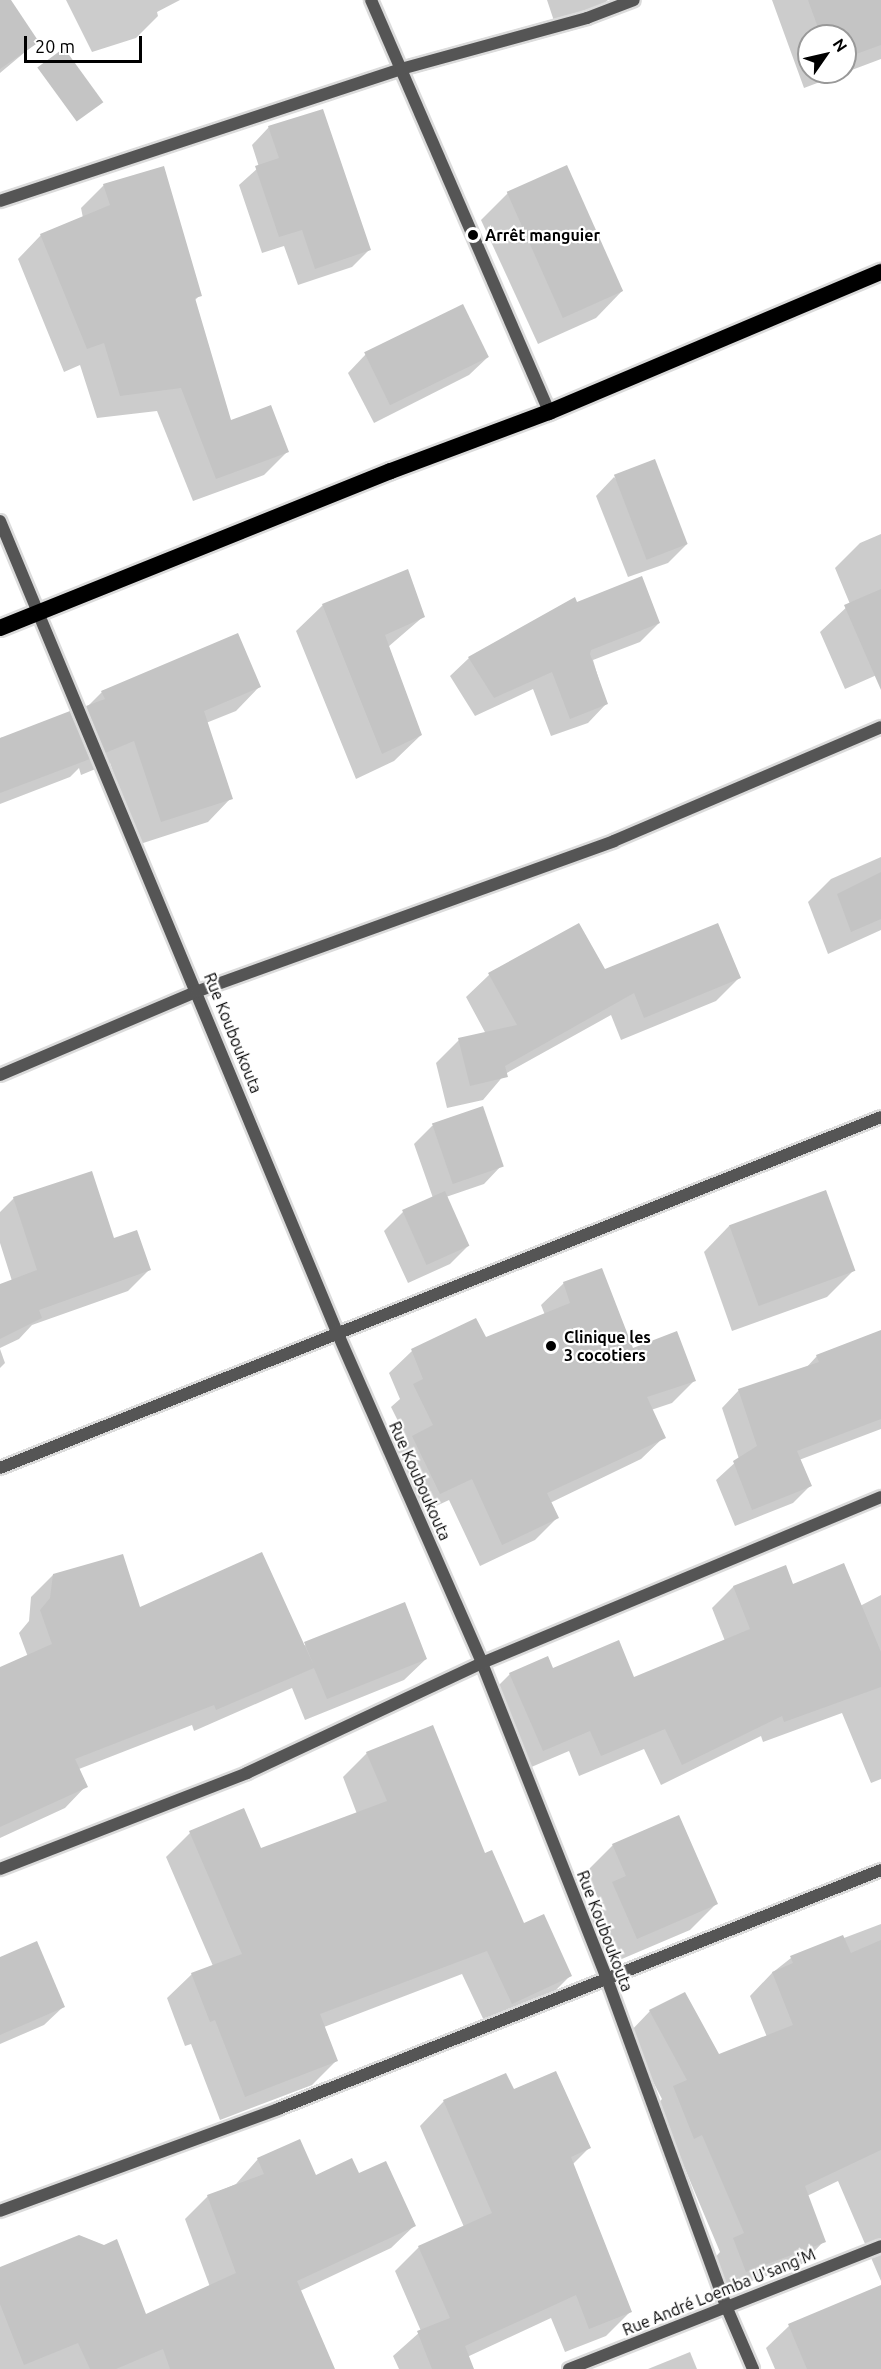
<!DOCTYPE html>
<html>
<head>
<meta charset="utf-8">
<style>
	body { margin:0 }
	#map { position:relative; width:881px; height:2369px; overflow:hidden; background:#fff; font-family:Ubuntu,sans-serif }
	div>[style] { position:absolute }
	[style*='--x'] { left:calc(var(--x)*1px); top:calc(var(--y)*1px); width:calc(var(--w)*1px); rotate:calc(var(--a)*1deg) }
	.shadow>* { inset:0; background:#0003 }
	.building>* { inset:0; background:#c4c4c4; transform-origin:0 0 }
	.roads { filter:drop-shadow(2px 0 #dbdbdb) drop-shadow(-2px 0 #dbdbdb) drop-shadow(0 2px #dbdbdb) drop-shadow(0 -2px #dbdbdb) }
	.minor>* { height:12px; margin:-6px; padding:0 6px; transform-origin:6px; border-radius:6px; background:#555 }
	.trunk>* { height:16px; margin:-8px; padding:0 8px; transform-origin:8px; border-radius:8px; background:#000 }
	.dots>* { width:16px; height:16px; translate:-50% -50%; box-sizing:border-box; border:3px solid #fff; border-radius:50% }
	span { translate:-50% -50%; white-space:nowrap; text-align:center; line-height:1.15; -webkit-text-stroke:4.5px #fff; paint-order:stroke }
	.poi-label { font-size:16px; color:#000; font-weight:700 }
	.left { translate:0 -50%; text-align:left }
	.street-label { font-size:16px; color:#000 }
	.north { position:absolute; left:797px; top:24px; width:60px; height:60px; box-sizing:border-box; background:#fff; border:2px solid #999; border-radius:50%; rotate:56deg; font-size:16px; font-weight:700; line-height:24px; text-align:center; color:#000 }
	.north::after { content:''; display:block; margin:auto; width:21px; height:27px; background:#000; clip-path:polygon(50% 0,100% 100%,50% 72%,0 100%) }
	.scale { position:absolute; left:24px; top:36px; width:118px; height:27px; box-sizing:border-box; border:3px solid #000; border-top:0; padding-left:8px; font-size:18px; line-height:21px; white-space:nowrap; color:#000; -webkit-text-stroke:4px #fff; paint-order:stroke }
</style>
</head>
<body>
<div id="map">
	<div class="shadow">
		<i style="clip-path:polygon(66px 0,180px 0,157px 12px,158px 16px,136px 38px,92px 52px)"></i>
		<i style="clip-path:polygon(547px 0,608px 0,602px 6px,554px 21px)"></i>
		<i style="clip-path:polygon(evenodd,772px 0,881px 0,881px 59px,804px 88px,772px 0,809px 36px,845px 36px,845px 72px,809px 72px,809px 36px)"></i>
		<i style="clip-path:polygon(0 15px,37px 42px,0 73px)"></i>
		<i style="clip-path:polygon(269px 127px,370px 249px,352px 267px,298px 285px,284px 246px,262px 253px,239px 185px,259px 167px,252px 145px)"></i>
		<i style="clip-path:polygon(566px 167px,622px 291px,596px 318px,538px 344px,481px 220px,508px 193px)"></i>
		<i style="clip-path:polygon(104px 185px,200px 295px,194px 301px,230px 422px,287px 452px,264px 475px,193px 501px,157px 411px,97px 418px,80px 365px,64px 372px,18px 259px,41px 235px,83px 218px,81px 208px)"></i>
		<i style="clip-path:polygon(366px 354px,488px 357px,469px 375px,374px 423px,348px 373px)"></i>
		<i style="clip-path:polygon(614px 477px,687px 544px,668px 563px,628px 577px,596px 496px)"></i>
		<i style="clip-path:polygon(881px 534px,881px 679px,879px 674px,845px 689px,820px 632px,850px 604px,835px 568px,860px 543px)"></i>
		<i style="clip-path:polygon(576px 604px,659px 623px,640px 642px,593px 660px,606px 704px,588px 723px,551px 736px,533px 689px,475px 716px,450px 676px,469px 658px)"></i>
		<i style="clip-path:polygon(323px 605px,424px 616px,388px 647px,421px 735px,394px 761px,356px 779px,296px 631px)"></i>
		<i style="clip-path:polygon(259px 687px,236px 711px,206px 723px,231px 798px,208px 822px,137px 845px,110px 763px,81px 775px,79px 768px,70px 777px,0 804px,0 738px,73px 721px,102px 692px)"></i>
		<i style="clip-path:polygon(881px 857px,881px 930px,828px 954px,808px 902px,831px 879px)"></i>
		<i style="clip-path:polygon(579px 925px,604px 971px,739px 978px,716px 1001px,621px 1040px,611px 1015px,505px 1074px,483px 1100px,447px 1108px,436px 1063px,459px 1040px,486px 1034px,466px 997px,489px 975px)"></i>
		<i style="clip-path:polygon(482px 1108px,502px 1165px,484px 1184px,446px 1197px,468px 1246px,450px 1264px,408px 1283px,384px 1231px,403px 1212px,433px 1198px,414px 1144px,432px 1126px)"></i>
		<i style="clip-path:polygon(14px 1198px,113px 1240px,149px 1270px,128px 1291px,32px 1325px,19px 1339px,0 1348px,0 1286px,12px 1281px,0 1243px,0 1212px)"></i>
		<i style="clip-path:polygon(730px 1225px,853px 1271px,827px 1297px,732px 1331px,704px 1252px)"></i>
		<i style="clip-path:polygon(564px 1283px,632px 1350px,694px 1381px,672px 1403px,651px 1410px,664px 1437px,641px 1459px,550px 1503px,557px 1518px,535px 1540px,480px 1566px,449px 1500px,417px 1515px,390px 1459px,408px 1441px,391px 1407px,400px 1399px,389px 1373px,412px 1351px,486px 1339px,545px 1315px,541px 1305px)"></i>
		<i style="clip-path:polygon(0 1349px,5px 1363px,0 1368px)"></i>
		<i style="clip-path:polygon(881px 1352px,881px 1429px,799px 1460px,810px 1486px,793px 1503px,735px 1526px,716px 1480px,739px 1459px,722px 1408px,739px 1390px,805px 1369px,817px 1356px)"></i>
		<i style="clip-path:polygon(785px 1567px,792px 1586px,860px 1606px,881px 1595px,881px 1779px,871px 1783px,842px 1713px,763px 1742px,761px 1736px,661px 1785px,644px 1749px,579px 1776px,569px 1751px,522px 1771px,489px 1695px,510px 1674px,552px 1670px,633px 1679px,725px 1641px,712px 1608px,733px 1587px)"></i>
		<i style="clip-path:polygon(53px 1575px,139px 1609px,303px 1645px,426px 1659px,404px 1680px,305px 1720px,292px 1688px,194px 1731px,192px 1725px,79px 1769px,86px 1786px,65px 1808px,0 1838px,0 1669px,28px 1657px,19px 1633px,29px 1621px,31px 1597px)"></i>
		<i style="clip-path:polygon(367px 1753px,485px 1855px,523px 1925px,570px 1976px,546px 2000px,487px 2027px,462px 1974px,324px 2027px,336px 2061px,312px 2085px,220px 2120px,191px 2044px,185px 2046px,167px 1998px,192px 1974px,213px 1966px,166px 1857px,190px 1833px,261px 1850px,357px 1814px,343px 1777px)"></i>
		<i style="clip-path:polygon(613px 1845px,716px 1904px,690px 1930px,610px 1964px,586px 1910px,598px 1898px,586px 1872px)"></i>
		<i style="clip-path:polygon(881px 1924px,881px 2281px,838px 2181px,807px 2196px,824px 2241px,802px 2264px,722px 2291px,711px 2262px,720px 2252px,680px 2157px,672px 2160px,652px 2110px,662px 2099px,628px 2034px,650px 2011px,718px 2056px,767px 2037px,750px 1996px,772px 1973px,791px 1958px)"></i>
		<i style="clip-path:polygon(0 1957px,63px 2007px,44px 2025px,0 2044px)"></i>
		<i style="clip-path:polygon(513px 2091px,589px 2148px,572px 2165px,630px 2312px,606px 2336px,565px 2352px,551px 2318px,467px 2357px,472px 2369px,399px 2369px,393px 2356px,421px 2331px,395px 2271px,419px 2247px,464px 2227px,420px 2126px,444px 2101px)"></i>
		<i style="clip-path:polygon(258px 2159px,316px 2177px,358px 2175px,414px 2226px,391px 2248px,300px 2291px,334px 2369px,0 2369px,0 2269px,145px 2316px,210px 2287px,185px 2219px,208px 2196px,236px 2184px)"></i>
		<i style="clip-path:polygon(881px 2286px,881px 2369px,775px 2369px,766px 2348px,789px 2326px)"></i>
		<i style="clip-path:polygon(690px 2352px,697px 2369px,648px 2369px)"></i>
	</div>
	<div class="building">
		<i style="clip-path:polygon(0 0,11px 0,39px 42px,0 69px)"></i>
		<i style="clip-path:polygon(808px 0,881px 0,881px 45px,845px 58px,845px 36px,821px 36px)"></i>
		<i style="left:64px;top:48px;width:67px;height:33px;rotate:54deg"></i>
		<i style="clip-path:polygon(323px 109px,371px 250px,315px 269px,302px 230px,279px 237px,255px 166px,279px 158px,268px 126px)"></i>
		<i style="left:567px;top:165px;width:138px;height:66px;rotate:66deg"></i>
		<i style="clip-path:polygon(164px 166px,202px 296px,195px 298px,231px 420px,271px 405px,289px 452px,216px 479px,181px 388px,120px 396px,104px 343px,87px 349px,40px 234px,110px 205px,103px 184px)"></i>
		<i style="left:463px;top:304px;width:59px;height:110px;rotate:64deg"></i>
		<i style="left:655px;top:459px;width:91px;height:44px;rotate:69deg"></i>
		<i style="clip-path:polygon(408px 569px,425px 617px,385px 635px,422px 735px,382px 754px,322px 604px)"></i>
		<i style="clip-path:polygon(642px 576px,660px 623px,591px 650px,590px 654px,608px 704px,570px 719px,552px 672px,494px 698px,468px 657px,575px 597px,577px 602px)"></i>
		<i style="clip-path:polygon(881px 589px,881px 690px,844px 605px)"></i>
		<i style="clip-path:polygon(238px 633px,261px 687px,204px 711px,233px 799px,161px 822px,134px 741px,105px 753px,86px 706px,105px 699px,101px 691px)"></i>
		<i style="clip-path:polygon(70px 711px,90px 759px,0 793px,0 738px)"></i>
		<i style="clip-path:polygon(881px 872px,881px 919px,851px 932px,837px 894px)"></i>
		<i style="clip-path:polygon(579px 923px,605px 969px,718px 923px,741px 978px,644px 1018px,634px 993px,505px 1066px,508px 1077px,470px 1086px,458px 1038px,517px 1025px,488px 973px)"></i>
		<i style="left:483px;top:1106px;width:64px;height:54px;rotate:71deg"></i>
		<i style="clip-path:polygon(92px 1171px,114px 1238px,137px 1230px,151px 1270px,39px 1310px,42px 1318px,0 1339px,0 1284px,37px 1270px,13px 1197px)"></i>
		<i style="left:826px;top:1190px;width:86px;height:103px;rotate:70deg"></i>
		<i style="left:445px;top:1191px;width:60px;height:47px;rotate:66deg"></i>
		<i style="clip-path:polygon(602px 1268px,633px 1348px,677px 1331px,696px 1381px,647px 1397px,666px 1438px,547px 1493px,559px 1518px,502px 1545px,472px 1479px,440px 1494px,412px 1436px,433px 1425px,413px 1384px,423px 1379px,411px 1349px,476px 1318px,486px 1337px,570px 1303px,563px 1282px)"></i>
		<i style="clip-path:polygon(881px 1330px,881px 1419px,797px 1451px,812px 1486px,752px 1510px,733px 1461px,757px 1446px,738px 1389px,819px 1362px,816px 1355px)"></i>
		<i style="clip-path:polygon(262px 1552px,314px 1666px,304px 1642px,405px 1602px,427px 1659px,327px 1699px,314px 1668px,216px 1710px,214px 1705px,75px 1759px,88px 1787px,0 1827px,0 1667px,52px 1644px,40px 1610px,50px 1598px,53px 1574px,123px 1554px,140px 1607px)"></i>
		<i style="clip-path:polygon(844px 1563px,881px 1652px,881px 1687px,784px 1722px,782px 1716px,682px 1765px,665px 1729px,601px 1756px,590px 1731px,543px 1751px,509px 1673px,548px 1656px,553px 1668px,619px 1640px,634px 1677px,750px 1629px,733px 1586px,786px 1565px,793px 1584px)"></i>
		<i style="clip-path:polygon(433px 1725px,485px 1853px,492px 1850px,524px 1923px,544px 1914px,572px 1976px,512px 2004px,487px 1951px,320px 2014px,338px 2061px,245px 2097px,215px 2020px,210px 2022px,191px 1973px,242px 1954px,189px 1831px,244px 1808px,261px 1848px,387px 1801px,366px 1752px)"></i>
		<i style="clip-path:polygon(679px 1815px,718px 1904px,637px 1939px,612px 1882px,626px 1876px,612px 1844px)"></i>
		<i style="clip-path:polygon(843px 1935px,851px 1953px,881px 1940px,881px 2150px,805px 2186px,826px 2242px,746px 2272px,733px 2238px,744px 2233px,702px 2135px,694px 2139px,673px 2086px,687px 2080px,649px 2010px,685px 1992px,719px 2054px,793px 2025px,772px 1972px,793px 1963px,790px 1956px)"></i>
		<i style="clip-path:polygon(37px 1941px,65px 2007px,0 2035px,0 1957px)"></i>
		<i style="clip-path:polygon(556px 2071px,591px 2148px,571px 2157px,632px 2312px,589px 2329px,576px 2295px,465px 2346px,474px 2369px,432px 2369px,417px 2331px,450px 2318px,418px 2246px,492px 2213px,443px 2100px,506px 2073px,514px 2089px)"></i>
		<i style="clip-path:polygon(300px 2139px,316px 2175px,352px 2158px,359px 2173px,386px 2161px,416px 2226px,297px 2281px,335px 2369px,170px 2369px,163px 2349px,116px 2369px,90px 2369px,78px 2343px,24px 2365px,0 2304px,0 2267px,79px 2235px,104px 2245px,117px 2239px,146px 2314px,236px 2273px,207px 2195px,264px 2174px,257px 2158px)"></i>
		<i style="clip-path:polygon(881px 2285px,881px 2369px,807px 2369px,788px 2324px)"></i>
	</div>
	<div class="roads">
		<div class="minor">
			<i style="--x:371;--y:0;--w:449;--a:66.6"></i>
			<i style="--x:0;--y:201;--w:422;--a:-18.2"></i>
			<i style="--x:401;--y:69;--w:193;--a:-15.3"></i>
			<i style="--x:587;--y:18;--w:50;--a:-21"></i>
			<i style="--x:0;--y:521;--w:878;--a:67.44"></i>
			<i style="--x:337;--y:1332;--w:361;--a:66.3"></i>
			<i style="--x:482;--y:1663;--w:340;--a:68.4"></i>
			<i style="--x:607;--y:1979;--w:348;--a:70"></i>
			<i style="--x:726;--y:2306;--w:69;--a:66.8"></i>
			<i style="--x:0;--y:1075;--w:215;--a:-23"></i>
			<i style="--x:198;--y:991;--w:442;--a:-19.8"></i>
			<i style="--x:614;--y:841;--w:290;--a:-23.1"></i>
			<i style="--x:0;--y:1468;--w:948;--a:-21.72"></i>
			<i style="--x:0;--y:1869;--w:265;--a:-21.2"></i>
			<i style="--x:247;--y:1773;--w:259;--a:-25.1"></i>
			<i style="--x:482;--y:1663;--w:432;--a:-22.6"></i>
			<i style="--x:0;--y:2211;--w:296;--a:-20.1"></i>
			<i style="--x:278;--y:2109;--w:649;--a:-21.62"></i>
			<i style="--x:569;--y:2369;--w:335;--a:-21.5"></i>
		</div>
		<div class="trunk">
			<i style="--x:0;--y:628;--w:421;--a:-21.9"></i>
			<i style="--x:391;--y:471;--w:169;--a:-20.5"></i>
			<i style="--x:549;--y:412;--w:360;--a:-22.9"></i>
		</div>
	</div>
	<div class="dots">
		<i style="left:473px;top:235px;background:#000"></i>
		<i style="left:551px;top:1346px;background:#000"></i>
	</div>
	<div class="poi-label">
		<span class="left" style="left:485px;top:235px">Arrêt manguier</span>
		<span class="left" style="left:564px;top:1346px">Clinique les<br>3 cocotiers</span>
	</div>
	<div class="street-label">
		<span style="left:233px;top:1033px;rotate:68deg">Rue Kouboukouta</span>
		<span style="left:420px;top:1481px;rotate:66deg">Rue Kouboukouta</span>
		<span style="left:605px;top:1931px;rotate:69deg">Rue Kouboukouta</span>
		<span style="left:719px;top:2292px;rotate:-22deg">Rue André Loemba U'sang'M</span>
	</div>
	<div class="north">N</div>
	<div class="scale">20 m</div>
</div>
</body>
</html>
